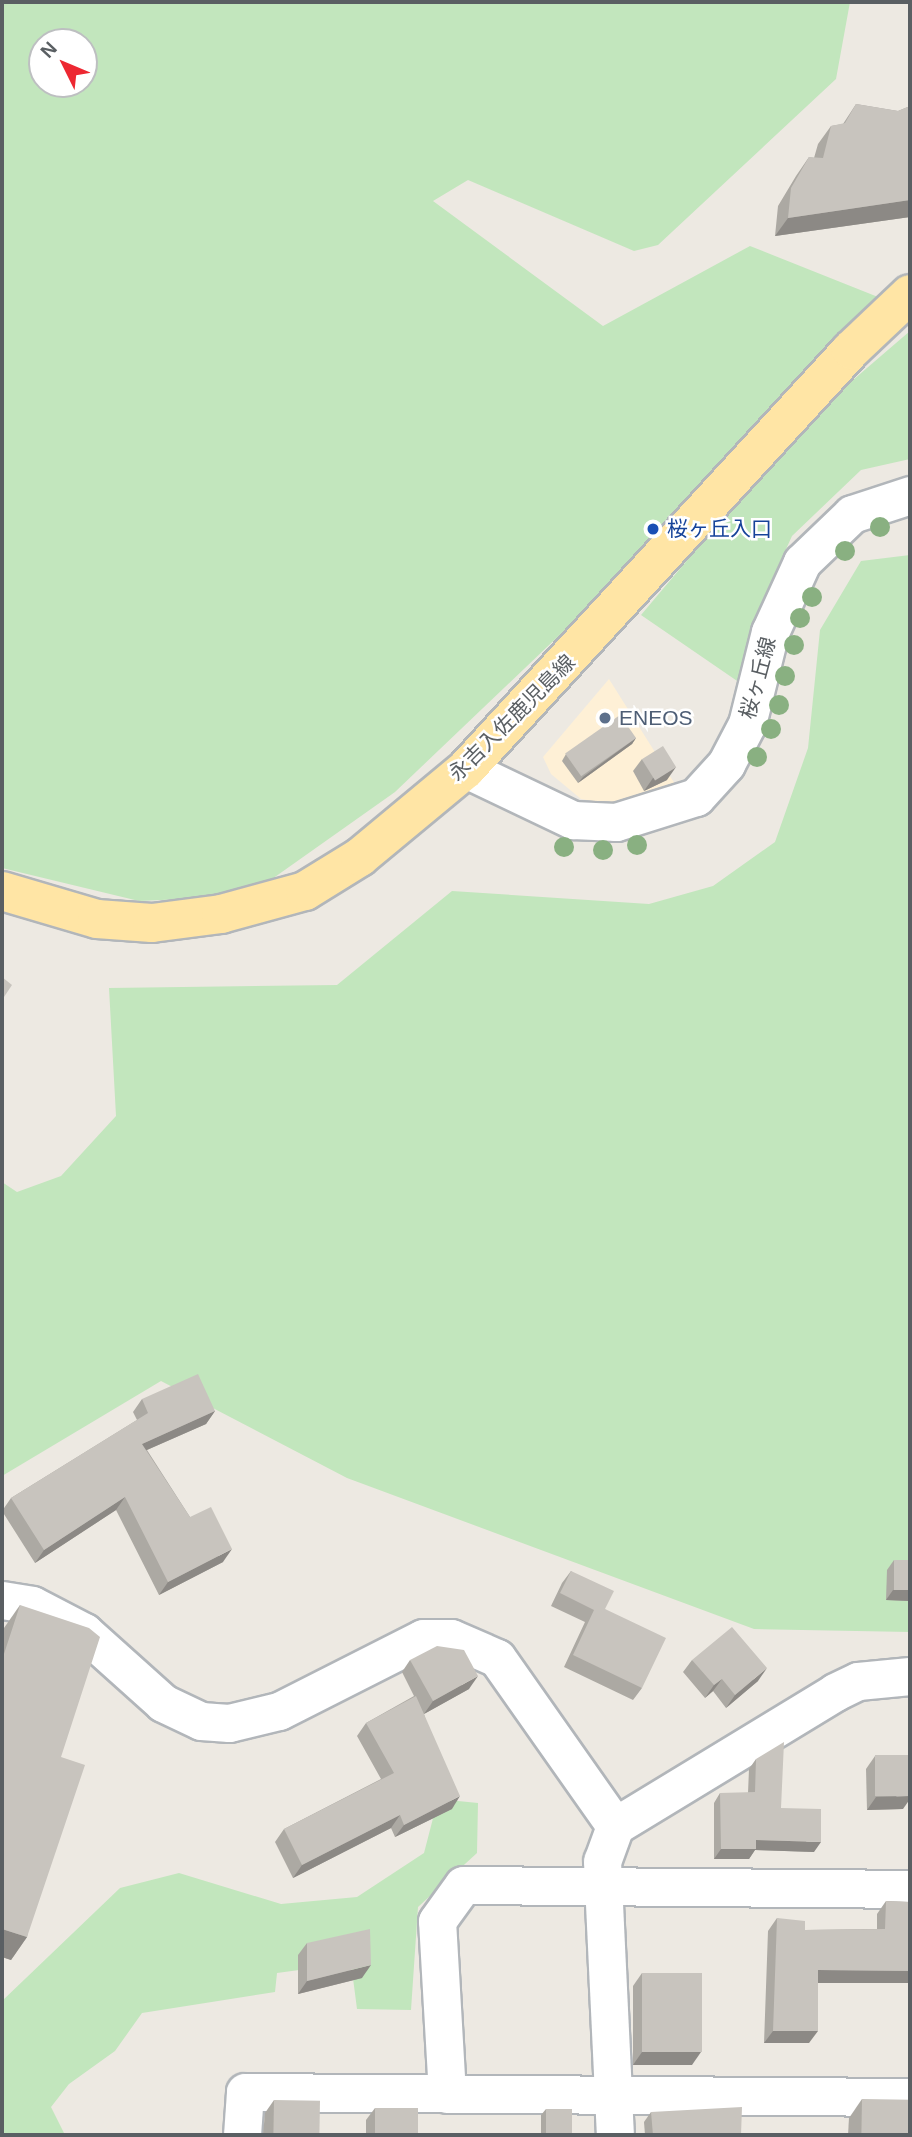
<!DOCTYPE html>
<html>
<head>
<meta charset="utf-8">
<style>
	body { margin:0 }
	#map { position:relative; width:912px; height:2137px; overflow:hidden; background:#ede9e2; font-family:Helvetica,"Noto Sans JP",sans-serif }
	div>[style] { position:absolute }
	[style*='--x'] { left:calc(var(--x)*1px); top:calc(var(--y)*1px); width:calc(var(--w)*1px); rotate:calc(var(--a)*1deg) }
	.commercial>* { inset:0; background:#fef0d6 }
	.green>* { inset:0; background:#c2e6bd }
	.roads { filter:drop-shadow(2px 0 #b2b6ba) drop-shadow(-2px 0 #b2b6ba) drop-shadow(0 2px #b2b6ba) drop-shadow(0 -2px #b2b6ba) }
	.minor>* { height:37px; margin:-18.5px; padding:0 18.5px; transform-origin:18.5px; border-radius:18.5px; background:#fff }
	.major>* { height:38px; margin:-19px; padding:0 19px; transform-origin:19px; border-radius:19px; background:#ffe5a5 }
	.trees>* { width:20px; height:20px; margin:-10px; border-radius:50%; background:#89b081 }
	.wall>* { inset:0; background:#aca9a3 }
	.shaded-wall>* { inset:0; background:#8c8985 }
	.building>* { inset:0; background:#c8c4be; transform-origin:0 0 }
	.dots>* { width:19px; height:19px; translate:-50% -50%; box-sizing:border-box; border:4px solid #fff; border-radius:50% }
	span { translate:-50% -50%; white-space:nowrap; text-align:center; line-height:1.15; -webkit-text-stroke:5px #fff; paint-order:stroke }
	.transit-label { font-size:21px; color:#164399 }
	.left { translate:0 -50%; text-align:left }
	.street-label { font-size:21px; color:#5a5f63 }
	.service-label { font-size:21px; color:#4e5e75 }
	.frame { position:absolute; inset:0; border:4px solid #5a5f63; pointer-events:none }
	.north { position:absolute; left:28px; top:28px; width:70px; height:70px; box-sizing:border-box; background:#fff; border:2px solid #bdbfc1; border-radius:50%; rotate:313deg; font-size:19px; font-weight:700; line-height:28px; text-align:center; color:#5a5f63 }
	.north::after { content:''; display:block; margin:auto; width:24px; height:32px; background:#ed2832; clip-path:polygon(50% 0,100% 100%,50% 72%,0 100%) }
</style>
</head>
<body>
<div id="map">
	<div class="commercial">
		<i style="clip-path:polygon(609px 679px,675px 784px,616px 805px,581px 799px,551px 774px,543px 757px)"></i>
	</div>
	<div class="green">
		<i style="clip-path:polygon(evenodd,2px 2px,850px 2px,836px 79px,658px 245px,634px 251px,468px 180px,433px 201px,603px 326px,750px 246px,878px 297px,659px 540px,395px 792px,248px 896px,139px 901px,2px 868px,2px 2px,42px 42px,84px 42px,84px 84px,42px 84px,42px 42px)"></i>
		<i style="clip-path:polygon(910px 331px,910px 459px,861px 470px,792px 536px,757px 613px,743px 685px,641px 615px,803px 423px)"></i>
		<i style="clip-path:polygon(910px 555px,910px 1632px,754px 1629px,347px 1478px,161px 1381px,2px 1476px,2px 1182px,17px 1192px,61px 1176px,116px 1116px,109px 988px,337px 985px,452px 891px,649px 904px,713px 886px,775px 842px,808px 748px,820px 630px,861px 561px)"></i>
		<i style="clip-path:polygon(438px 1799px,478px 1803px,477px 1853px,418px 1907px,411px 2010px,357px 2009px,351px 1963px,277px 1973px,275px 1992px,142px 2013px,115px 2051px,69px 2084px,51px 2107px,65px 2135px,2px 2135px,2px 2001px,120px 1888px,179px 1873px,281px 1904px,357px 1897px,424px 1853px)"></i>
	</div>
	<div class="roads">
		<div class="minor">
			<i style="--x:466;--y:769;--w:119;--a:25.5"></i>
			<i style="--x:573;--y:820;--w:43;--a:2.7"></i>
			<i style="--x:616;--y:822;--w:84;--a:-17.4"></i>
			<i style="--x:696;--y:797;--w:45;--a:-47.7"></i>
			<i style="--x:726;--y:764;--w:45;--a:-62.3"></i>
			<i style="--x:747;--y:724;--w:95;--a:-76"></i>
			<i style="--x:770;--y:632;--w:77;--a:-65.4"></i>
			<i style="--x:802;--y:562;--w:69;--a:-43.8"></i>
			<i style="--x:852;--y:514;--w:61;--a:-18.1"></i>
			<i style="--x:2;--y:1600;--w:30;--a:9"></i>
			<i style="--x:32;--y:1605;--w:59;--a:27.4"></i>
			<i style="--x:84;--y:1632;--w:106;--a:41.9"></i>
			<i style="--x:163;--y:1703;--w:42;--a:25.3"></i>
			<i style="--x:201;--y:1721;--w:28;--a:4"></i>
			<i style="--x:229;--y:1723;--w:51;--a:-13.5"></i>
			<i style="--x:279;--y:1711;--w:161;--a:-26.9"></i>
			<i style="--x:423;--y:1638;--w:28;--a:0"></i>
			<i style="--x:451;--y:1638;--w:50;--a:23.5"></i>
			<i style="--x:497;--y:1658;--w:205;--a:54.9"></i>
			<i style="--x:615;--y:1826;--w:37;--a:110"></i>
			<i style="--x:602;--y:1861;--w:274;--a:87.3"></i>
			<i style="--x:615;--y:1826;--w:258;--a:-31.3"></i>
			<i style="--x:835;--y:1692;--w:25;--a:-26"></i>
			<i style="--x:858;--y:1681;--w:52;--a:-5.5"></i>
			<i style="--x:447;--y:2094;--w:173;--a:-93.3"></i>
			<i style="--x:437;--y:1921;--w:44;--a:-54.2"></i>
			<i style="--x:463;--y:1885;--w:447;--a:0.5"></i>
			<i style="--x:242;--y:2135;--w:43;--a:-86"></i>
			<i style="--x:245;--y:2092;--w:665;--a:0.43"></i>
		</div>
		<div class="major">
			<i style="--x:2;--y:891;--w:99;--a:16.4"></i>
			<i style="--x:97;--y:919;--w:55;--a:4.2"></i>
			<i style="--x:152;--y:923;--w:70;--a:-7.4"></i>
			<i style="--x:221;--y:914;--w:87;--a:-15.3"></i>
			<i style="--x:305;--y:891;--w:65;--a:-31.7"></i>
			<i style="--x:360;--y:857;--w:138;--a:-39.7"></i>
			<i style="--x:466;--y:769;--w:569;--a:-47.42"></i>
			<i style="--x:851;--y:350;--w:81;--a:-43.5"></i>
		</div>
	</div>
	<div class="trees">
		<i style="left:880px;top:527px"></i>
		<i style="left:845px;top:551px"></i>
		<i style="left:812px;top:597px"></i>
		<i style="left:800px;top:618px"></i>
		<i style="left:794px;top:645px"></i>
		<i style="left:785px;top:676px"></i>
		<i style="left:779px;top:705px"></i>
		<i style="left:771px;top:729px"></i>
		<i style="left:757px;top:757px"></i>
		<i style="left:637px;top:845px"></i>
		<i style="left:564px;top:847px"></i>
		<i style="left:603px;top:850px"></i>
	</div>
	<div class="wall">
		<i style="clip-path:polygon(856px 104px,898px 111px,910px 106px,910px 217px,775px 236px,778px 206px,796px 176px,809px 157px,814px 158px,818px 144px,831px 126px,843px 124px)"></i>
		<i style="clip-path:polygon(636px 738px,632px 744px,578px 783px,562px 761px,566px 754px)"></i>
		<i style="clip-path:polygon(642px 759px,667px 780px,644px 791px,633px 771px)"></i>
		<i style="clip-path:polygon(142px 1399px,215px 1411px,206px 1424px,147px 1450px,190px 1517px,223px 1562px,159px 1595px,116px 1510px,35px 1563px,2px 1511px,11px 1498px,137px 1420px,133px 1412px)"></i>
		<i style="clip-path:polygon(894px 1560px,910px 1601px,886px 1600px,887px 1570px)"></i>
		<i style="clip-path:polygon(571px 1571px,605px 1609px,642px 1688px,633px 1700px,564px 1667px,585px 1622px,551px 1606px,562px 1583px)"></i>
		<i style="clip-path:polygon(20px 1605px,61px 1757px,27px 1937px,11px 1960px,2px 1957px,2px 1635px,4px 1628px)"></i>
		<i style="clip-path:polygon(410px 1660px,469px 1689px,424px 1714px,452px 1809px,395px 1837px,391px 1828px,293px 1878px,275px 1842px,284px 1829px,381px 1779px,357px 1736px,366px 1723px,414px 1696px,402px 1672px)"></i>
		<i style="clip-path:polygon(692px 1660px,758px 1681px,726px 1708px,713px 1691px,705px 1698px,683px 1672px)"></i>
		<i style="clip-path:polygon(875px 1756px,903px 1809px,867px 1810px,866px 1769px)"></i>
		<i style="clip-path:polygon(756px 1759px,781px 1808px,814px 1852px,755px 1850px,749px 1859px,714px 1859px,714px 1803px,720px 1793px,748px 1793px,749px 1769px)"></i>
		<i style="clip-path:polygon(886px 1901px,910px 1902px,910px 1983px,818px 1983px,809px 2043px,764px 2043px,768px 1931px,777px 1918px,805px 1930px,877px 1929px,877px 1914px)"></i>
		<i style="clip-path:polygon(307px 1943px,362px 1978px,298px 1994px,298px 1955px)"></i>
		<i style="clip-path:polygon(642px 1973px,692px 2065px,633px 2065px,633px 1986px)"></i>
		<i style="clip-path:polygon(862px 2099px,910px 2135px,848px 2135px,849px 2118px)"></i>
		<i style="clip-path:polygon(274px 2100px,319px 2135px,263px 2135px,265px 2113px)"></i>
		<i style="clip-path:polygon(375px 2108px,418px 2135px,366px 2135px,366px 2120px)"></i>
		<i style="clip-path:polygon(546px 2109px,571px 2135px,541px 2135px,541px 2115px)"></i>
		<i style="clip-path:polygon(651px 2112px,741px 2135px,645px 2135px,644px 2122px)"></i>
	</div>
	<div class="shaded-wall">
		<i style="clip-path:polygon(910px 200px,910px 217px,775px 236px,788px 218px)"></i>
		<i style="clip-path:polygon(636px 738px,632px 744px,578px 783px,583px 777px)"></i>
		<i style="clip-path:polygon(676px 767px,667px 780px,644px 791px,653px 778px)"></i>
		<i style="clip-path:polygon(215px 1411px,206px 1424px,133px 1456px,142px 1444px)"></i>
		<i style="clip-path:polygon(125px 1497px,116px 1510px,35px 1563px,44px 1550px)"></i>
		<i style="clip-path:polygon(232px 1549px,223px 1562px,159px 1595px,168px 1582px)"></i>
		<i style="clip-path:polygon(893px 1590px,910px 1590px,910px 1601px,886px 1600px)"></i>
		<i style="clip-path:polygon(767px 1668px,758px 1681px,726px 1708px,735px 1695px)"></i>
		<i style="clip-path:polygon(478px 1676px,469px 1689px,424px 1714px,433px 1701px)"></i>
		<i style="clip-path:polygon(722px 1679px,713px 1691px,705px 1698px,714px 1685px)"></i>
		<i style="clip-path:polygon(460px 1796px,452px 1809px,395px 1837px,404px 1825px)"></i>
		<i style="clip-path:polygon(910px 1796px,910px 1799px,903px 1809px,867px 1810px,876px 1797px)"></i>
		<i style="clip-path:polygon(400px 1815px,391px 1828px,293px 1878px,302px 1865px)"></i>
		<i style="clip-path:polygon(756px 1840px,821px 1842px,814px 1852px,755px 1850px,749px 1859px,714px 1859px,721px 1849px)"></i>
		<i style="clip-path:polygon(2px 1929px,27px 1937px,11px 1960px,2px 1957px)"></i>
		<i style="clip-path:polygon(371px 1965px,362px 1978px,298px 1994px,307px 1981px)"></i>
		<i style="clip-path:polygon(818px 1970px,910px 1971px,910px 1983px,809px 1983px)"></i>
		<i style="clip-path:polygon(773px 2031px,818px 2031px,809px 2043px,764px 2043px)"></i>
		<i style="clip-path:polygon(642px 2052px,701px 2052px,692px 2065px,633px 2065px)"></i>
	</div>
	<div class="building">
		<i style="clip-path:polygon(856px 104px,898px 111px,910px 106px,910px 200px,788px 218px,791px 188px,809px 157px,823px 158px,831px 126px,845px 123px)"></i>
		<i style="left:620px;top:715px;width:28px;height:67px;rotate:55deg"></i>
		<i style="left:663px;top:746px;width:25px;height:25px;rotate:58deg"></i>
		<i style="clip-path:polygon(2px 977px,12px 985px,2px 1000px)"></i>
		<i style="clip-path:polygon(198px 1374px,215px 1411px,142px 1444px,190px 1517px,211px 1507px,232px 1549px,168px 1582px,125px 1497px,44px 1550px,11px 1498px,148px 1413px,142px 1399px)"></i>
		<i style="left:894px;top:1560px;width:16px;height:30px"></i>
		<i style="clip-path:polygon(571px 1571px,614px 1591px,605px 1609px,666px 1638px,642px 1688px,573px 1655px,594px 1610px,560px 1593px)"></i>
		<i style="clip-path:polygon(20px 1605px,89px 1628px,100px 1637px,61px 1757px,85px 1765px,27px 1937px,2px 1929px,2px 1660px)"></i>
		<i style="clip-path:polygon(732px 1627px,767px 1668px,735px 1695px,722px 1679px,714px 1685px,692px 1660px)"></i>
		<i style="clip-path:polygon(437px 1646px,464px 1650px,478px 1676px,433px 1701px,410px 1660px)"></i>
		<i style="clip-path:polygon(416px 1696px,460px 1796px,404px 1825px,400px 1815px,302px 1865px,284px 1829px,394px 1773px,366px 1723px)"></i>
		<i style="clip-path:polygon(784px 1742px,781px 1808px,821px 1809px,821px 1842px,756px 1840px,756px 1849px,721px 1849px,720px 1793px,755px 1792px,756px 1759px)"></i>
		<i style="left:910px;top:1755px;width:41px;height:35px;rotate:90deg"></i>
		<i style="clip-path:polygon(886px 1901px,910px 1902px,910px 1971px,818px 1970px,818px 2031px,773px 2031px,777px 1918px,805px 1921px,805px 1930px,885px 1929px)"></i>
		<i style="clip-path:polygon(370px 1929px,371px 1965px,307px 1981px,307px 1943px)"></i>
		<i style="left:642px;top:1973px;width:60px;height:79px"></i>
		<i style="left:862px;top:2099px;width:48px;height:36px;rotate:1deg"></i>
		<i style="left:274px;top:2100px;width:46px;height:35px;rotate:1deg"></i>
		<i style="clip-path:polygon(742px 2107px,741px 2135px,653px 2135px,651px 2112px)"></i>
		<i style="left:375px;top:2108px;width:43px;height:27px"></i>
		<i style="left:546px;top:2109px;width:26px;height:25px"></i>
	</div>
	<div class="dots">
		<i style="left:653px;top:529px;background:#1a4fb4"></i>
		<i style="left:605px;top:718px;background:#5c6f8a"></i>
	</div>
	<div class="transit-label">
		<span class="left" style="left:667px;top:529px">桜ヶ丘入口</span>
	</div>
	<div class="street-label">
		<span style="left:758px;top:678px;rotate:-75deg">桜ヶ丘線</span>
		<span style="left:512px;top:718px;rotate:-45deg">永吉入佐鹿児島線</span>
	</div>
	<div class="service-label">
		<span class="left" style="left:619px;top:718px">ENEOS</span>
	</div>
	<div class="frame"></div>
	<div class="north">N</div>
</div>
</body>
</html>
